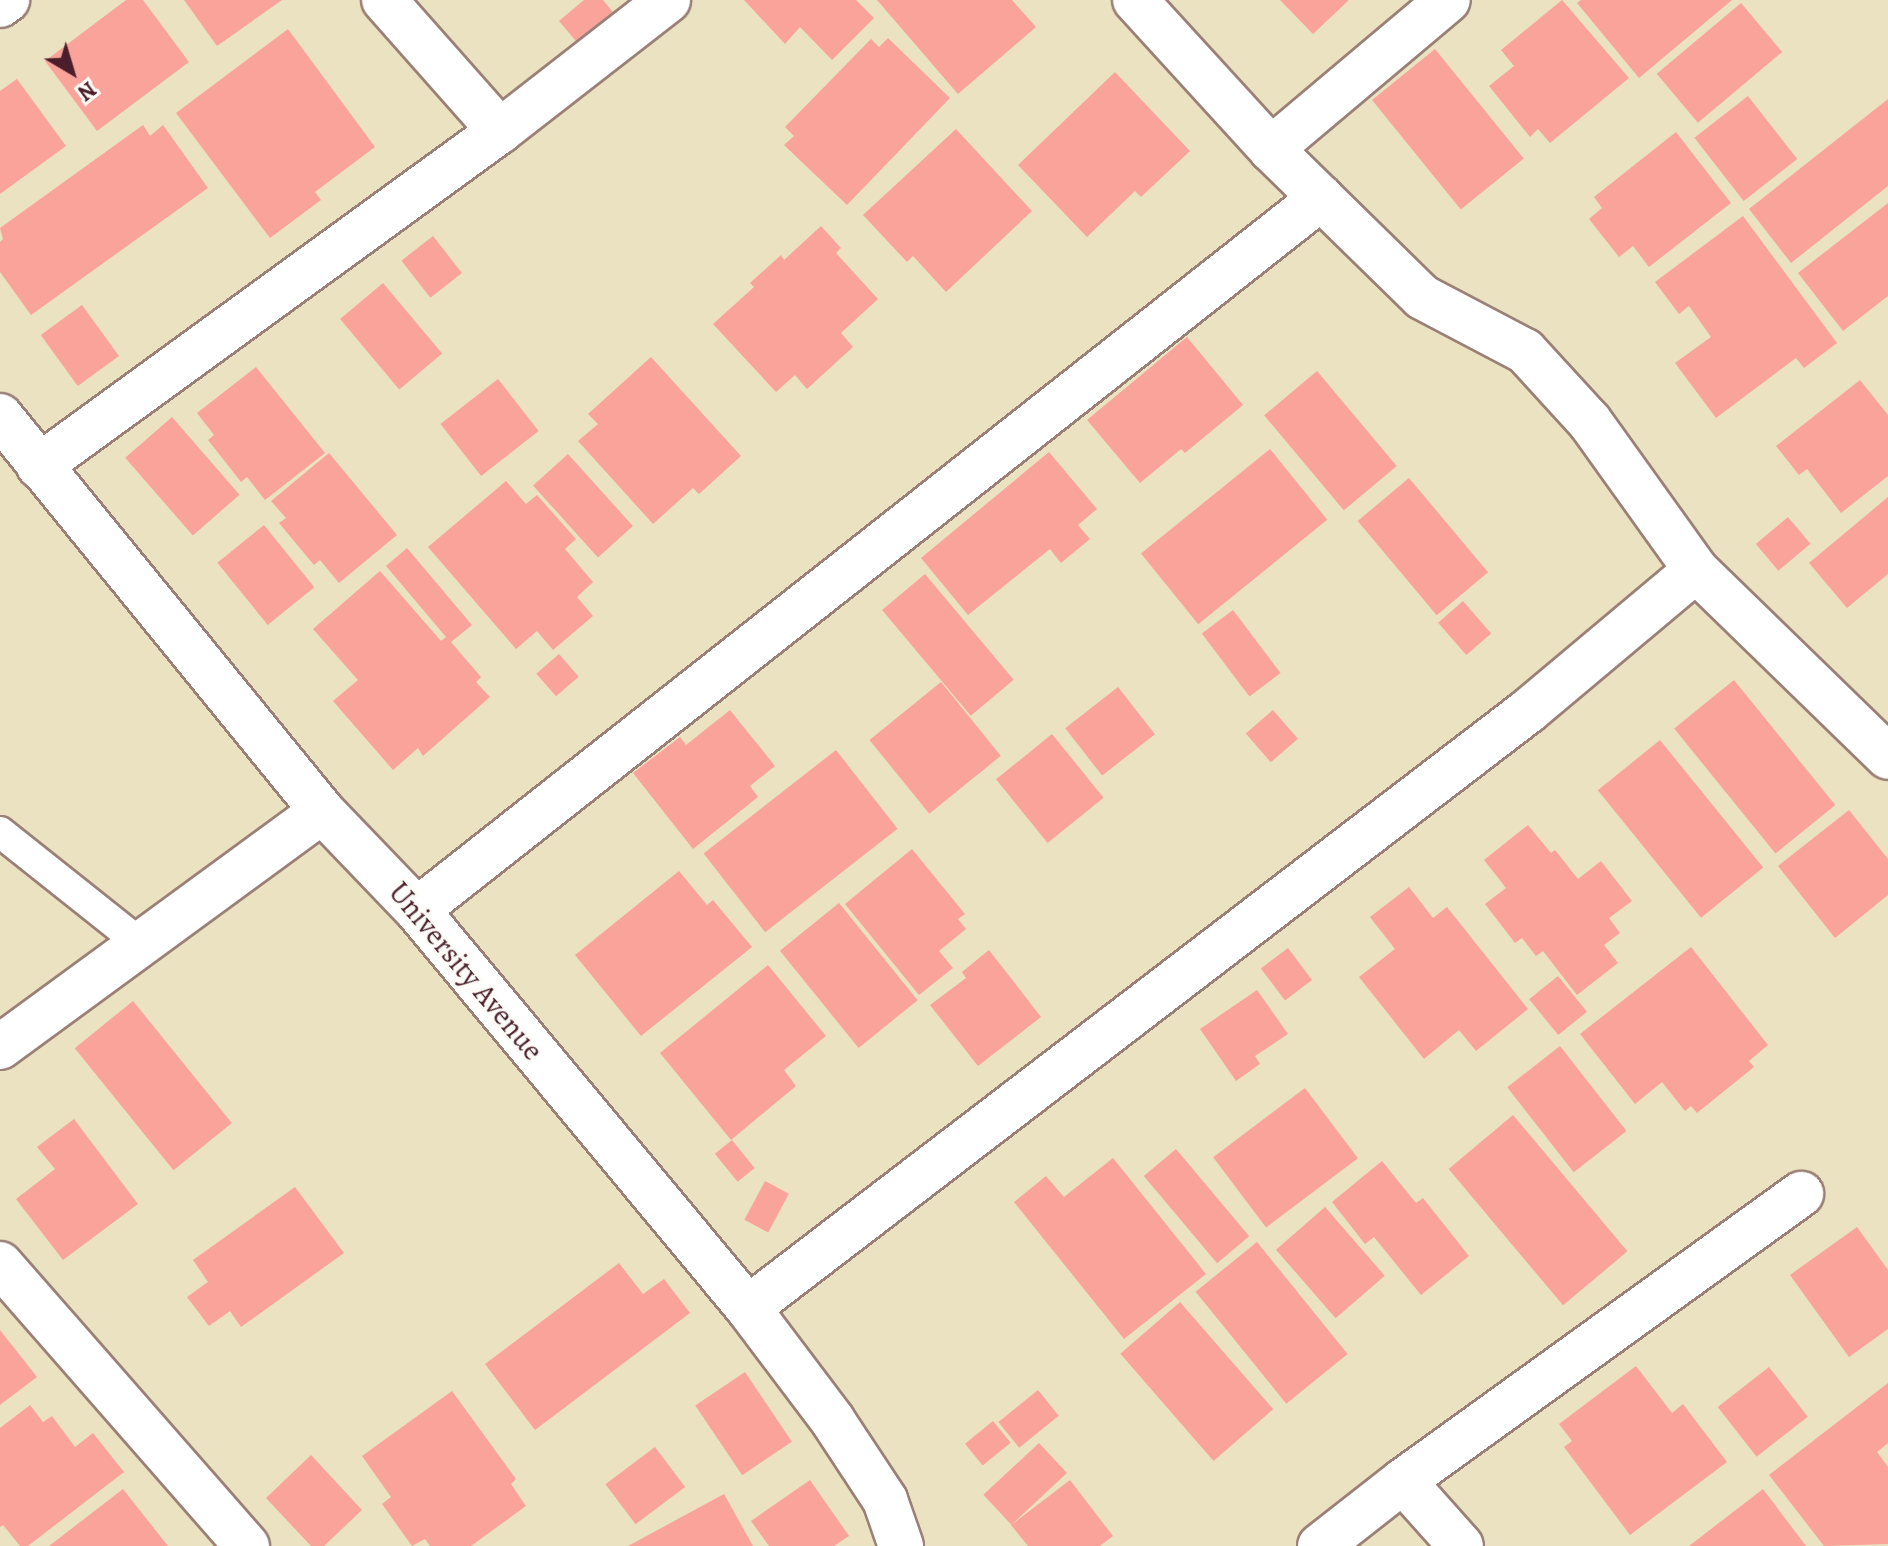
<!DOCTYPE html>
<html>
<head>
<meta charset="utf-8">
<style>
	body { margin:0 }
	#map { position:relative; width:1888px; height:1546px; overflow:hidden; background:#ebe2c1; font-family:Alegreya,serif }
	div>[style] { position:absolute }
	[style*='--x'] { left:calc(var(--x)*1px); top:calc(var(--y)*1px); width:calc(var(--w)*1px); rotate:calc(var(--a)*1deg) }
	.building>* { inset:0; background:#faa39a; transform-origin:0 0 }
	.roads { filter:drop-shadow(2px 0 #9a8076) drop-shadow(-2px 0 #9a8076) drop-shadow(0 2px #9a8076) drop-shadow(0 -2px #9a8076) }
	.service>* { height:30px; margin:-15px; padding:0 15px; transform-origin:15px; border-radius:15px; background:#fff }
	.minor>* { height:44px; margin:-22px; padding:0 22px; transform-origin:22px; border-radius:22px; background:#fff }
	.tertiary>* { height:44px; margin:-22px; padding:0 22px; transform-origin:22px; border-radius:22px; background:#fff }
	span { translate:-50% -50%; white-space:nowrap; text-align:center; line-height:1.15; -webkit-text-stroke:6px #fdfcf7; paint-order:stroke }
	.street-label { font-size:30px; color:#4a1f2b }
	.north { position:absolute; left:32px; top:32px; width:80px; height:80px; -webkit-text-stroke:6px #fdfcf7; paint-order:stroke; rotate:142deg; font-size:22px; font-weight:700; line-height:32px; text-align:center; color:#4a1f2b }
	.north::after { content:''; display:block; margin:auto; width:28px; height:36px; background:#4a1f2b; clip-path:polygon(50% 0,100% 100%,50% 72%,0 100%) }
</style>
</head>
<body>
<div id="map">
	<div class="building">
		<i style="clip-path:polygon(126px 0,143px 0,189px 62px,97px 131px,45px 61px)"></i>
		<i style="clip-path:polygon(184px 0,282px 0,217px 46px)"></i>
		<i style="clip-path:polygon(584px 0,603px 0,616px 16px,580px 46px,559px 21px)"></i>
		<i style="clip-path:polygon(744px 0,856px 0,874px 18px,832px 60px,800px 27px,785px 44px)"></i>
		<i style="clip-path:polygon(877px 0,1012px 0,1036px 27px,958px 94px)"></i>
		<i style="clip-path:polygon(1280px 0,1349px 0,1313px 34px)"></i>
		<i style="clip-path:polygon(1562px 0,1629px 78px,1550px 143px,1538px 129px,1530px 137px,1489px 86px,1514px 66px,1501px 50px)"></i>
		<i style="clip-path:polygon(1581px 0,1732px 0,1639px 78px,1577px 3px)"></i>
		<i style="left:1741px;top:3px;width:64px;height:110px;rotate:50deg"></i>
		<i style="clip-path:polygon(288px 29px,375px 147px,315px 192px,321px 200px,270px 238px,176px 113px)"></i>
		<i style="clip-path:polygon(888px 38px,950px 98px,847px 205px,784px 145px,794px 136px,785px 127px,871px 39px,879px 47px)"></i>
		<i style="left:1435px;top:49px;width:141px;height:81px;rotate:51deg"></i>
		<i style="clip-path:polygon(1115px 72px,1190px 151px,1141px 197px,1135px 191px,1087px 237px,1018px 165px)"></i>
		<i style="clip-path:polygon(17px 79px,66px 146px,0 194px,0 91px)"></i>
		<i style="left:1748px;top:96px;width:80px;height:68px;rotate:52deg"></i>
		<i style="clip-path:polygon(1888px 99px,1888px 186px,1791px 263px,1749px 209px)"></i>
		<i style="clip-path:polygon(143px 125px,150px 136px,163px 125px,208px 188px,31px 315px,0 272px,0 242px,3px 239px,0 228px)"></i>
		<i style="clip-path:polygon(956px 129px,1032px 211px,946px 292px,913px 256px,907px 262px,863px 215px)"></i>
		<i style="clip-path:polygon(1676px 132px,1731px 203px,1649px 267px,1633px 246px,1619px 257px,1589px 219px,1602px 208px,1594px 197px)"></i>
		<i style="clip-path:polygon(1888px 203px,1888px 296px,1843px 331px,1798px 273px)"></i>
		<i style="clip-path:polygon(1743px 216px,1837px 343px,1804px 368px,1796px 358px,1716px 418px,1675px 363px,1711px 337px,1689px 306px,1679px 314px,1655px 282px)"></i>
		<i style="clip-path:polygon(821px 226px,841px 248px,836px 253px,878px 299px,841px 333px,853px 347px,807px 389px,795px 375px,776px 392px,713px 324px,754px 287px,750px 283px,781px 255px,784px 260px)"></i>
		<i style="left:433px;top:236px;width:47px;height:40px;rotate:52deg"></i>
		<i style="left:383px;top:283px;width:92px;height:56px;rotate:50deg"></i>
		<i style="left:82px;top:305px;width:63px;height:51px;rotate:54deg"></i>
		<i style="clip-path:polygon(1187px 337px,1243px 405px,1185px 453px,1181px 449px,1140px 483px,1087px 420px)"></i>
		<i style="clip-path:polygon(651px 357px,741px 456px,699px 494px,693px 488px,653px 524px,578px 441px,598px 424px,588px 414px)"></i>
		<i style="clip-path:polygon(256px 367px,325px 453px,265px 500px,247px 477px,241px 482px,208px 440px,214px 435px,197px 413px)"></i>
		<i style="left:1317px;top:371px;width:124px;height:69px;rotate:50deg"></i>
		<i style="left:498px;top:379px;width:66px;height:73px;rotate:52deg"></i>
		<i style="clip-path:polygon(1860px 380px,1888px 415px,1888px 476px,1841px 513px,1807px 469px,1799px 475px,1776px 446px)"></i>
		<i style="left:172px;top:417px;width:103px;height:62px;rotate:49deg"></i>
		<i style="left:1270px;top:449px;width:91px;height:166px;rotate:51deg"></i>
		<i style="clip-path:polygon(1049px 452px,1097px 509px,1078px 525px,1090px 539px,1061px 563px,1050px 549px,968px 615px,921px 558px)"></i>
		<i style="clip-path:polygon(329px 453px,397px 535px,339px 583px,320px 560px,314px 565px,279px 523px,286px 518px,271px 501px)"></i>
		<i style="left:568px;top:454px;width:97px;height:47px;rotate:48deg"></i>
		<i style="left:1409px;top:478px;width:123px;height:67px;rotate:50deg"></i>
		<i style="clip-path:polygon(506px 481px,526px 504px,537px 495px,576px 539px,565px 549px,593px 582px,577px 597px,593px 616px,553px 650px,537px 631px,516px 649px,428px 547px)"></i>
		<i style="clip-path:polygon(1888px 497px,1888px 574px,1847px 608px,1809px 563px)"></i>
		<i style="left:1788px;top:517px;width:35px;height:42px;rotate:50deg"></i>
		<i style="left:264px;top:525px;width:80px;height:60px;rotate:51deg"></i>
		<i style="clip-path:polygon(407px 548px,472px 625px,451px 642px,481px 677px,476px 682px,490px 697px,423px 756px,418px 748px,393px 770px,333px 701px,358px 680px,313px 629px,380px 571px,441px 641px,446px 637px,386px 566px)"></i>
		<i style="left:925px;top:574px;width:138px;height:56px;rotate:50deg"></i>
		<i style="left:1463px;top:601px;width:43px;height:33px;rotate:49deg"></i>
		<i style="left:1233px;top:610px;width:79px;height:39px;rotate:53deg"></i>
		<i style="left:559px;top:654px;width:30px;height:30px;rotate:49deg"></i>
		<i style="left:1734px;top:680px;width:161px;height:77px;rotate:51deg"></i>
		<i style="left:941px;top:682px;width:95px;height:92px;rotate:51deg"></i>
		<i style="left:1118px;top:687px;width:60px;height:67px;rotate:52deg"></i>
		<i style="clip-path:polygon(730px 710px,775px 766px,750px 786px,758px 797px,693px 849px,633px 773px,680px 737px,686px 745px)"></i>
		<i style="left:1273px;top:710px;width:38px;height:36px;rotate:49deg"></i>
		<i style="left:1052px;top:734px;width:82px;height:72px;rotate:51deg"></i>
		<i style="left:1660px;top:740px;width:164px;height:80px;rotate:51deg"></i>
		<i style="left:836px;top:750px;width:100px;height:168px;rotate:52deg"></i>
		<i style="clip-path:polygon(1849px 810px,1888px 859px,1888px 895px,1835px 938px,1778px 866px)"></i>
		<i style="clip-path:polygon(1528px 825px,1551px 853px,1555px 850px,1578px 879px,1601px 861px,1632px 901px,1609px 918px,1620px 933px,1604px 945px,1618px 963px,1577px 995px,1543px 951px,1536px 956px,1522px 938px,1515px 943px,1485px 904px,1506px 888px,1484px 860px)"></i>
		<i style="clip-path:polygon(912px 849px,965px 914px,958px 919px,966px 929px,939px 951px,953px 968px,919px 995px,845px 904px)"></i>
		<i style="clip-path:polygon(679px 871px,707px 905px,713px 900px,752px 947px,641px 1036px,575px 955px)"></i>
		<i style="clip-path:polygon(1409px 887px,1433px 918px,1447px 907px,1528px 1009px,1476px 1051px,1459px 1030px,1424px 1059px,1359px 977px,1395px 949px,1370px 917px)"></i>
		<i style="left:839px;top:903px;width:125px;height:76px;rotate:51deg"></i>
		<i style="clip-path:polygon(1691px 947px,1768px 1045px,1749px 1061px,1754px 1067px,1697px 1113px,1691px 1106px,1685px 1111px,1662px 1082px,1635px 1104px,1580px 1034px)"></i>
		<i style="left:1288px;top:948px;width:40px;height:34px;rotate:53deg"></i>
		<i style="clip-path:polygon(989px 950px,1041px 1017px,978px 1066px,930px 1005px,966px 978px,962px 972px)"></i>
		<i style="clip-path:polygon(768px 965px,826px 1036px,784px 1070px,796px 1086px,731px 1140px,660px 1053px)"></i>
		<i style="left:1558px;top:976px;width:46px;height:37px;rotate:51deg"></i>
		<i style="clip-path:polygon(1257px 990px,1288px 1034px,1255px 1056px,1260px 1064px,1236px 1081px,1200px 1029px)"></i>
		<i style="left:133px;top:1001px;width:157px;height:75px;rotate:51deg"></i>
		<i style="left:1560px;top:1046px;width:108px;height:67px;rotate:52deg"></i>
		<i style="left:1305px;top:1088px;width:88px;height:115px;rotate:53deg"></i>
		<i style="left:1513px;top:1115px;width:178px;height:84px;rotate:50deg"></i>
		<i style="clip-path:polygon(74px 1119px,138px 1204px,63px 1260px,16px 1199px,55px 1169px,37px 1147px)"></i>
		<i style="left:732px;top:1140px;width:36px;height:22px;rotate:51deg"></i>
		<i style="left:1176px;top:1149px;width:114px;height:42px;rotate:50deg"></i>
		<i style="clip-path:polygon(1113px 1158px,1206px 1274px,1124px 1339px,1014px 1202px,1046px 1176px,1064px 1197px)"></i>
		<i style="clip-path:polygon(1382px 1161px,1416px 1203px,1423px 1198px,1469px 1256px,1421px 1295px,1374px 1237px,1365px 1244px,1332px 1202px)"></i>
		<i style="left:765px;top:1181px;width:27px;height:44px;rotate:28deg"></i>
		<i style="clip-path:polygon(295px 1187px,344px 1253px,241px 1327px,230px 1311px,209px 1326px,187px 1297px,208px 1282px,193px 1260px)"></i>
		<i style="left:1325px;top:1207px;width:91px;height:65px;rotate:49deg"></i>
		<i style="clip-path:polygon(1857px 1227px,1888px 1270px,1888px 1329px,1849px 1357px,1790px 1275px)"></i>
		<i style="left:1257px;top:1242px;width:144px;height:79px;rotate:51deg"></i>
		<i style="clip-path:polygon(619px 1263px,643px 1294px,664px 1279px,690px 1313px,535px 1430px,485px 1364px)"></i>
		<i style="left:1180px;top:1302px;width:142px;height:79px;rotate:49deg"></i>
		<i style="clip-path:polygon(0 1330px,37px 1377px,0 1405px)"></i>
		<i style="clip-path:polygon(1636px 1366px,1672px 1413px,1683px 1404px,1727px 1462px,1630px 1535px,1564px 1447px,1572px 1441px,1559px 1424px)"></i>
		<i style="left:1769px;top:1367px;width:63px;height:65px;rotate:52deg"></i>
		<i style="left:745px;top:1372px;width:84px;height:60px;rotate:56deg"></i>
		<i style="clip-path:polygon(1888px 1383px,1888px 1443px,1877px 1452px,1888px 1467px,1888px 1544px,1824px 1546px,1769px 1475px)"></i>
		<i style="left:1038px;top:1390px;width:33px;height:51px;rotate:51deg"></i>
		<i style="clip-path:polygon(452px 1391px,516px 1479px,511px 1484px,526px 1506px,471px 1546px,430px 1546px,425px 1539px,412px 1546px,382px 1504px,391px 1497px,362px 1456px)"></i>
		<i style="clip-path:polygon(30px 1405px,43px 1422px,52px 1416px,75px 1447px,93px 1433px,124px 1472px,28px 1546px,20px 1546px,3px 1525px,0 1527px,0 1428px)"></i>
		<i style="left:993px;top:1421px;width:28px;height:36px;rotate:51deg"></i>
		<i style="left:1039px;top:1443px;width:41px;height:76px;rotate:47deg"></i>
		<i style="left:655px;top:1447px;width:50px;height:62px;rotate:53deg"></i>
		<i style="clip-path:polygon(311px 1455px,362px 1510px,324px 1546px,311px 1546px,266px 1498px)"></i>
		<i style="clip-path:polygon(810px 1480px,849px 1536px,834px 1546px,769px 1546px,751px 1521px)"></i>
		<i style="clip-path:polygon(1070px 1480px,1113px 1536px,1100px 1546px,1028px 1546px,1011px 1525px)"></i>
		<i style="clip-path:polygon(123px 1489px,168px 1546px,49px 1546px)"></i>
		<i style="clip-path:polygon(1763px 1489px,1806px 1546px,1689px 1546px)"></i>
		<i style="clip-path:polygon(724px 1494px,753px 1546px,628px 1546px)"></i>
	</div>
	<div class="roads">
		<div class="service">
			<i style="--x:0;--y:832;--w:180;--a:38.5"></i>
		</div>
		<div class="minor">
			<i style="--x:384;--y:0;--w:175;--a:48.5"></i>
			<i style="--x:1135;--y:0;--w:202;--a:47.6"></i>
			<i style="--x:1271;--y:149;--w:211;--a:44.4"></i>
			<i style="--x:1422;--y:297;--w:116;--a:27.7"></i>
			<i style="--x:1525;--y:351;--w:96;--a:47.5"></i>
			<i style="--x:1590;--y:422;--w:182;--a:54.4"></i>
			<i style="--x:1696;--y:570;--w:268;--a:44.2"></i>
			<i style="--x:0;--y:5;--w:9;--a:-36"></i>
			<i style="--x:1271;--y:149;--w:231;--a:-40.1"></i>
			<i style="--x:39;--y:466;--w:570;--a:-36.01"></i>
			<i style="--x:500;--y:131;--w:213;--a:-37.9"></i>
			<i style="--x:417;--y:910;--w:1151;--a:-38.22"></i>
			<i style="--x:0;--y:1047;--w:399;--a:-36.2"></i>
			<i style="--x:0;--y:1264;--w:375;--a:48.8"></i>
			<i style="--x:748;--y:1308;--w:982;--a:-37.43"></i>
			<i style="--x:1528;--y:711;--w:219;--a:-40"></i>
			<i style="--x:1403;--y:1481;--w:87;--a:48.3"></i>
			<i style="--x:1320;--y:1546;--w:105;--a:-38.1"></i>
			<i style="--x:1403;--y:1481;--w:491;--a:-35.8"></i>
		</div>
		<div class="tertiary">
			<i style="--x:0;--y:416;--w:510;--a:50.81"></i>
			<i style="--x:322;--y:811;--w:137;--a:46.2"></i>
			<i style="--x:417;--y:910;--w:518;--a:50.25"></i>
			<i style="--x:748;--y:1308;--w:141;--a:53"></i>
			<i style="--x:833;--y:1421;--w:95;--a:56.6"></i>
			<i style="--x:885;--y:1500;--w:49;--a:70.8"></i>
		</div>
	</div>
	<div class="street-label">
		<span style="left:466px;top:971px;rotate:50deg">University Avenue</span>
	</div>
	<div class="north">N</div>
</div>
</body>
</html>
